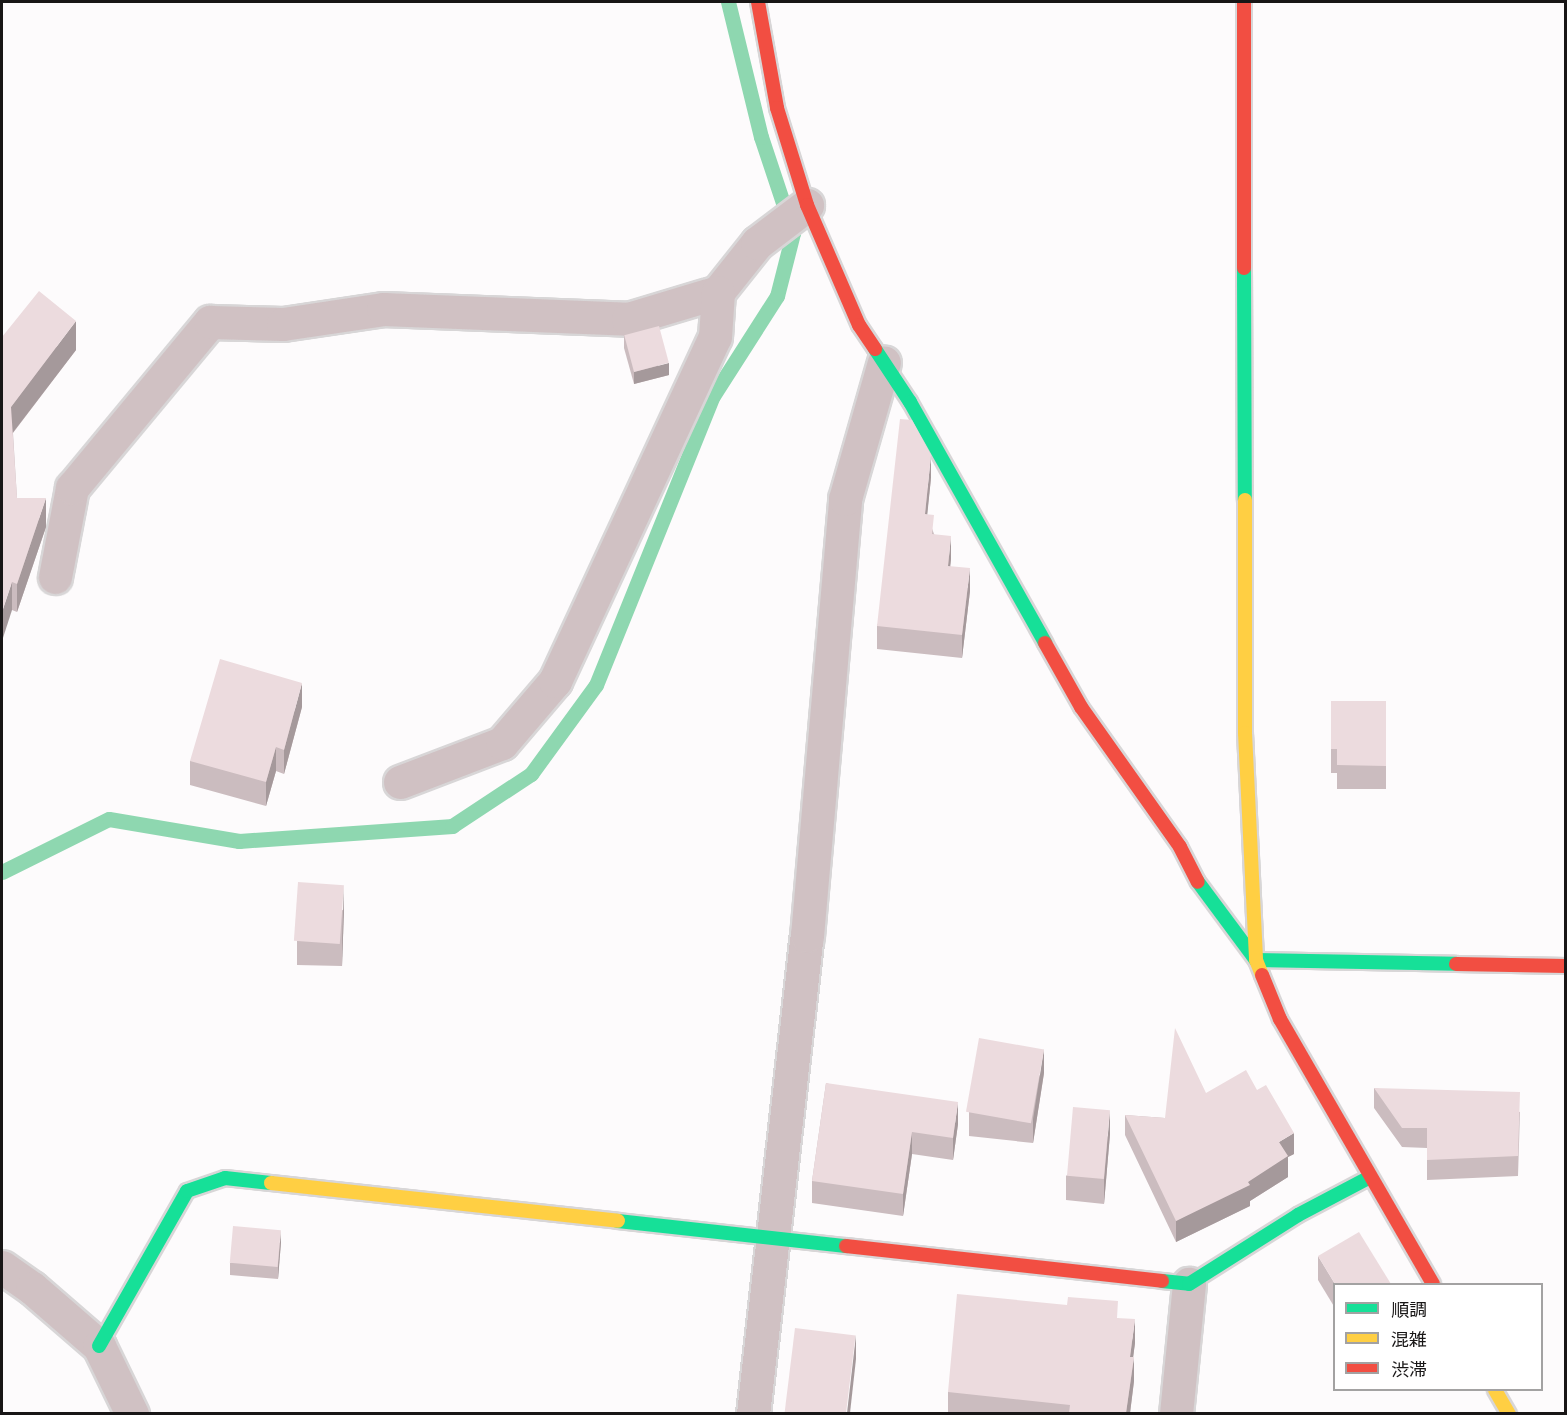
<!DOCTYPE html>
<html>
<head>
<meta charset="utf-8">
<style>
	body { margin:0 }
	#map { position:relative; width:1567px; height:1415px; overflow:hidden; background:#fdfbfc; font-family:"PT Sans Narrow","Noto Sans JP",sans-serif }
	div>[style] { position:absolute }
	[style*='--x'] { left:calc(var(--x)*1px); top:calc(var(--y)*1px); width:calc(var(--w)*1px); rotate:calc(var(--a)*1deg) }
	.stream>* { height:15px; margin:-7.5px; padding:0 7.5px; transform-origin:7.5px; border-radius:7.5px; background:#8ed7b0 }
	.roads { filter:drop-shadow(2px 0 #d8d6d7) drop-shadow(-2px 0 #d8d6d7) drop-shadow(0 2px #d8d6d7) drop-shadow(0 -2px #d8d6d7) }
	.street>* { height:33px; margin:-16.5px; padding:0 16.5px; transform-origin:16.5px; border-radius:16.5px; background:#d0c1c3 }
	.fast>* { height:14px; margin:-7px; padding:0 7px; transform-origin:7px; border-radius:7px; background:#16e098 }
	.slow>* { height:14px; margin:-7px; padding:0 7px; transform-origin:7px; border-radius:7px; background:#ffcf43 }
	.jam>* { height:14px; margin:-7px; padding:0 7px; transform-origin:7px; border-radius:7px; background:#f24e42 }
	.wall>* { inset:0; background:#cbbcbf }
	.shaded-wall>* { inset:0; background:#a5999b }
	.building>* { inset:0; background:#ecdbde; transform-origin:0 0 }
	span { translate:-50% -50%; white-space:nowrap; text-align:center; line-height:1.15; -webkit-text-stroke:6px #fff; paint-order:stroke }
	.frame { position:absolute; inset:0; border:3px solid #181616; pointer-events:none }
	.legend { position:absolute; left:1333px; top:1283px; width:210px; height:108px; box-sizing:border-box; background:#fff; border:2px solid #a3a2a2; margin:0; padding:8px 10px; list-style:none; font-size:18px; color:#181616 }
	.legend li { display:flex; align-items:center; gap:12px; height:30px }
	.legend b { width:30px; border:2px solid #a3a2a2 }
</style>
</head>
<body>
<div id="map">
	<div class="stream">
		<i style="--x:2;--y:872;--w:119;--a:-26.4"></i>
		<i style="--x:109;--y:819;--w:132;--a:9.6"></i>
		<i style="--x:239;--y:841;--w:214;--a:-4"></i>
		<i style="--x:452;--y:826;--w:95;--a:-33.4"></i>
		<i style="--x:531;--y:774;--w:110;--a:-53.9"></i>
		<i style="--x:596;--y:685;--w:312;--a:-68"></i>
		<i style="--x:713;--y:396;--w:119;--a:-57.4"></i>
		<i style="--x:777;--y:296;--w:65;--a:-75.7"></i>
		<i style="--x:793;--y:233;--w:101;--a:-108.4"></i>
		<i style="--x:761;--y:137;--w:139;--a:-103.7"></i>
	</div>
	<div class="roads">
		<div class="street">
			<i style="--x:55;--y:577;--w:91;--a:-79.2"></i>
			<i style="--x:72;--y:488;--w:216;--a:-50.3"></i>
			<i style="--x:210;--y:322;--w:73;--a:1.6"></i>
			<i style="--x:283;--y:324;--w:101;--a:-8.5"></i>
			<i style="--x:383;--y:309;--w:245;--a:2.3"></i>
			<i style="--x:628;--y:319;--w:94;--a:-16.7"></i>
			<i style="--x:718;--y:292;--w:63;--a:-51.5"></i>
			<i style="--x:757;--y:243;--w:63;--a:-37.2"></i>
			<i style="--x:400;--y:782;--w:109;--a:-20.9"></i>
			<i style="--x:502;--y:743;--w:82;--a:-49.5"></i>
			<i style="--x:555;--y:681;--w:379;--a:-65.1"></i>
			<i style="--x:715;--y:337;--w:45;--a:-86.2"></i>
			<i style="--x:2;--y:1267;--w:37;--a:35"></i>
			<i style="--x:32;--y:1288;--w:89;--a:40.9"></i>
			<i style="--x:99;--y:1346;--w:76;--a:64.1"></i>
			<i style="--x:753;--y:1414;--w:481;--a:-83.6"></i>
			<i style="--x:807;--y:936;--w:439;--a:-85"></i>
			<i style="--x:845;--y:499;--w:142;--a:-74.1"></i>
			<i style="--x:1176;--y:1414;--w:131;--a:-84.3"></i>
		</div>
		<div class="fast">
			<i style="--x:1244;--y:268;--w:232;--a:89.8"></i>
			<i style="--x:875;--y:349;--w:64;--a:56.6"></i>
			<i style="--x:910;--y:402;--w:276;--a:60.7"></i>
			<i style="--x:1198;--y:882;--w:97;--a:53.4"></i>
			<i style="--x:1256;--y:960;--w:200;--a:1.1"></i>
			<i style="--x:618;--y:1221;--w:229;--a:6.3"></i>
			<i style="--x:1162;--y:1281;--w:27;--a:6"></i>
			<i style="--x:1189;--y:1284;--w:129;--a:-32.3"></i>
			<i style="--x:1298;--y:1215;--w:81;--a:-27.8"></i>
			<i style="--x:99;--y:1346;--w:178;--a:-60.4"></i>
			<i style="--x:187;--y:1191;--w:40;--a:-18.9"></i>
			<i style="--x:225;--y:1178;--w:46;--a:6.2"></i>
		</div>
		<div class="slow">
			<i style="--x:1245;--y:500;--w:233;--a:90"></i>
			<i style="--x:1245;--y:733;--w:227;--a:87.2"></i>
			<i style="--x:1256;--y:960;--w:16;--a:68"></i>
			<i style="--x:271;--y:1183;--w:349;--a:6.2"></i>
			<i style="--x:1495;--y:1390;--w:28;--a:60"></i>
		</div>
		<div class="jam">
			<i style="--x:758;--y:2;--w:108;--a:79.8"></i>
			<i style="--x:777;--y:108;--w:102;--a:72.8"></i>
			<i style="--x:807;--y:205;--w:131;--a:66.6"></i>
			<i style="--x:859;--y:325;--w:29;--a:56"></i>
			<i style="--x:1244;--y:2;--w:266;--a:90"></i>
			<i style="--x:1045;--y:643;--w:73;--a:60.6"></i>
			<i style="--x:1081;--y:707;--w:171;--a:54.7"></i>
			<i style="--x:1180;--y:847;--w:39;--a:63"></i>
			<i style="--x:1456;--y:964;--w:110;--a:1"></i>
			<i style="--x:1262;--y:975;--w:48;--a:67.8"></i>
			<i style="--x:1280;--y:1019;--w:306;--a:60"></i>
			<i style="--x:846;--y:1246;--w:318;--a:6.3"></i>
		</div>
	</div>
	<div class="wall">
		<i style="clip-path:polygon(624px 335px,669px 375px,634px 384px,624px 348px)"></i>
		<i style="clip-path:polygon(2px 337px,76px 350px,13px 433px,17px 498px,46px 527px,17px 612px,12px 610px)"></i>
		<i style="clip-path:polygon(931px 478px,927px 514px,934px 534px,951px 559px,950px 566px,970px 591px,962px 658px,877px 649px,877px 626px)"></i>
		<i style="clip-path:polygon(1331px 701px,1386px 701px,1386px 789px,1337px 789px,1337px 773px,1331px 773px)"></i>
		<i style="clip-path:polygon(302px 707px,284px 774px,276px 771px,266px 806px,190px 785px,190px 761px)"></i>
		<i style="clip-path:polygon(344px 909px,342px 966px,297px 965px,297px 941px)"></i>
		<i style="clip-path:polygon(1044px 1073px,1033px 1143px,969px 1136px,969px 1112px)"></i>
		<i style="clip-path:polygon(826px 1083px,958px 1124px,953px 1160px,912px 1154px,903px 1216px,812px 1203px,812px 1181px)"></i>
		<i style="clip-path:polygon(1374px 1088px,1520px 1112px,1518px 1176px,1427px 1180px,1427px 1148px,1402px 1147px,1374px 1108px)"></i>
		<i style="clip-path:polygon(1206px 1093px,1294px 1154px,1288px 1157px,1288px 1177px,1250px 1201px,1250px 1206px,1176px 1242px,1125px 1135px,1125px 1115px,1165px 1118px)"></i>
		<i style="clip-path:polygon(1110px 1134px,1104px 1204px,1066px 1200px,1066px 1176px)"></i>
		<i style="clip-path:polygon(281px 1242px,278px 1279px,230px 1275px,230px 1263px)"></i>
		<i style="clip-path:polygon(1318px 1256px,1335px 1284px,1335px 1308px,1318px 1280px)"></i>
		<i style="clip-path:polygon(1118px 1318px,1135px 1343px,1133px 1357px,1134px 1381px,1130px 1413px,948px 1413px,948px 1392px)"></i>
	</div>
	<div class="shaded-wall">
		<i style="clip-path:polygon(76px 321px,76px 350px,11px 435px,11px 407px)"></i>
		<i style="clip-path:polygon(669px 363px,669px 375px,634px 384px,634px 372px)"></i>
		<i style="clip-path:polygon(931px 455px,931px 478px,925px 537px,925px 514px)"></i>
		<i style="clip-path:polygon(46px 498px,46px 527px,17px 612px,17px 584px)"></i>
		<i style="clip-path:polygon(951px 536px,951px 559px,948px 589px,948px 566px)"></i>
		<i style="clip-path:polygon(970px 568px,970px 591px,962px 658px,962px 635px)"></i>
		<i style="clip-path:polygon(12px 582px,12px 610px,2px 641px,2px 612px)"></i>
		<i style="clip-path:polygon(302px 683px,302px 707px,284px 774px,284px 750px)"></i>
		<i style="clip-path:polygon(276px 747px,276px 771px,266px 806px,266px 782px)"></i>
		<i style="clip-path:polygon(344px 885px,344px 909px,342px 966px,342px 942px)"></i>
		<i style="clip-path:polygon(1044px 1049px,1044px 1073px,1033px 1143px,1033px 1119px)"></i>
		<i style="clip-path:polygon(958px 1102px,958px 1124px,953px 1160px,953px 1138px)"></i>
		<i style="clip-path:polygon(1110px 1110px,1110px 1134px,1104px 1204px,1104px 1180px)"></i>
		<i style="clip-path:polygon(912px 1132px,912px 1154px,903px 1216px,903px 1194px)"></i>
		<i style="clip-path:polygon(1294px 1133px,1294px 1154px,1288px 1157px,1288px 1177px,1250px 1201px,1250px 1206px,1176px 1242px,1176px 1221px,1248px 1182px,1279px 1142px)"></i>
		<i style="clip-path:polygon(281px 1230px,281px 1242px,278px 1279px,278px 1267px)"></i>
		<i style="clip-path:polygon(1135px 1319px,1135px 1343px,1130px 1381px,1130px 1357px)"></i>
		<i style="clip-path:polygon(856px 1335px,856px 1359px,850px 1413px,847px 1413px)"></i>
		<i style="clip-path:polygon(1134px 1357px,1134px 1381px,1130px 1413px,1126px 1413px)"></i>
	</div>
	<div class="building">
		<i style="clip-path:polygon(39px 291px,76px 321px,11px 407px,17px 498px,46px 498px,17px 584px,12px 582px,2px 612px,2px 337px)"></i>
		<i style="left:659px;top:326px;width:38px;height:36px;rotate:75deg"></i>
		<i style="clip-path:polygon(900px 419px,912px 420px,931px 455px,925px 514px,934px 515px,932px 534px,951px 536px,948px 566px,970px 568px,962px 635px,877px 626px)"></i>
		<i style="clip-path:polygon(220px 659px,302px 683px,284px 750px,276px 747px,266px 782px,190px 761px)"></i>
		<i style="clip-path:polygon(1331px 701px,1386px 701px,1386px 766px,1337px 765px,1337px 749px,1331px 749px)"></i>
		<i style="left:298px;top:882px;width:46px;height:59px;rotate:4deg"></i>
		<i style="clip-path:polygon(1175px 1028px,1206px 1093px,1246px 1070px,1257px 1090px,1266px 1085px,1294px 1133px,1279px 1142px,1288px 1156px,1248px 1182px,1250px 1185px,1176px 1221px,1125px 1115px,1165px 1118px)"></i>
		<i style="left:979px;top:1038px;width:66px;height:75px;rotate:10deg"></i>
		<i style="clip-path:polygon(826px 1083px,958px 1102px,953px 1138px,912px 1132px,903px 1194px,812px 1181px)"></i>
		<i style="clip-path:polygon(1374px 1088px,1520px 1092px,1518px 1156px,1427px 1160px,1427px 1128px,1402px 1128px)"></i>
		<i style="left:1073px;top:1107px;width:37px;height:69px;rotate:5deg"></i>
		<i style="left:233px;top:1226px;width:48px;height:37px;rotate:5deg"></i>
		<i style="clip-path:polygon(1359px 1232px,1391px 1284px,1335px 1284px,1318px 1256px)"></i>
		<i style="clip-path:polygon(957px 1294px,1067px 1305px,1068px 1297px,1118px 1301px,1117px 1318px,1135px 1319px,1130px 1357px,1134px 1357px,1126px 1413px,1069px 1413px,1070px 1405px,948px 1392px)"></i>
		<i style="left:795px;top:1328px;width:61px;height:86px;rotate:7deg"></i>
	</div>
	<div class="frame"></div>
	<ul class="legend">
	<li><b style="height:8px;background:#16e098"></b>順調</li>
	<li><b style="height:8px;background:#ffcf43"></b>混雑</li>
	<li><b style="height:8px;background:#f24e42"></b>渋滞</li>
	</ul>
</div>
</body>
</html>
